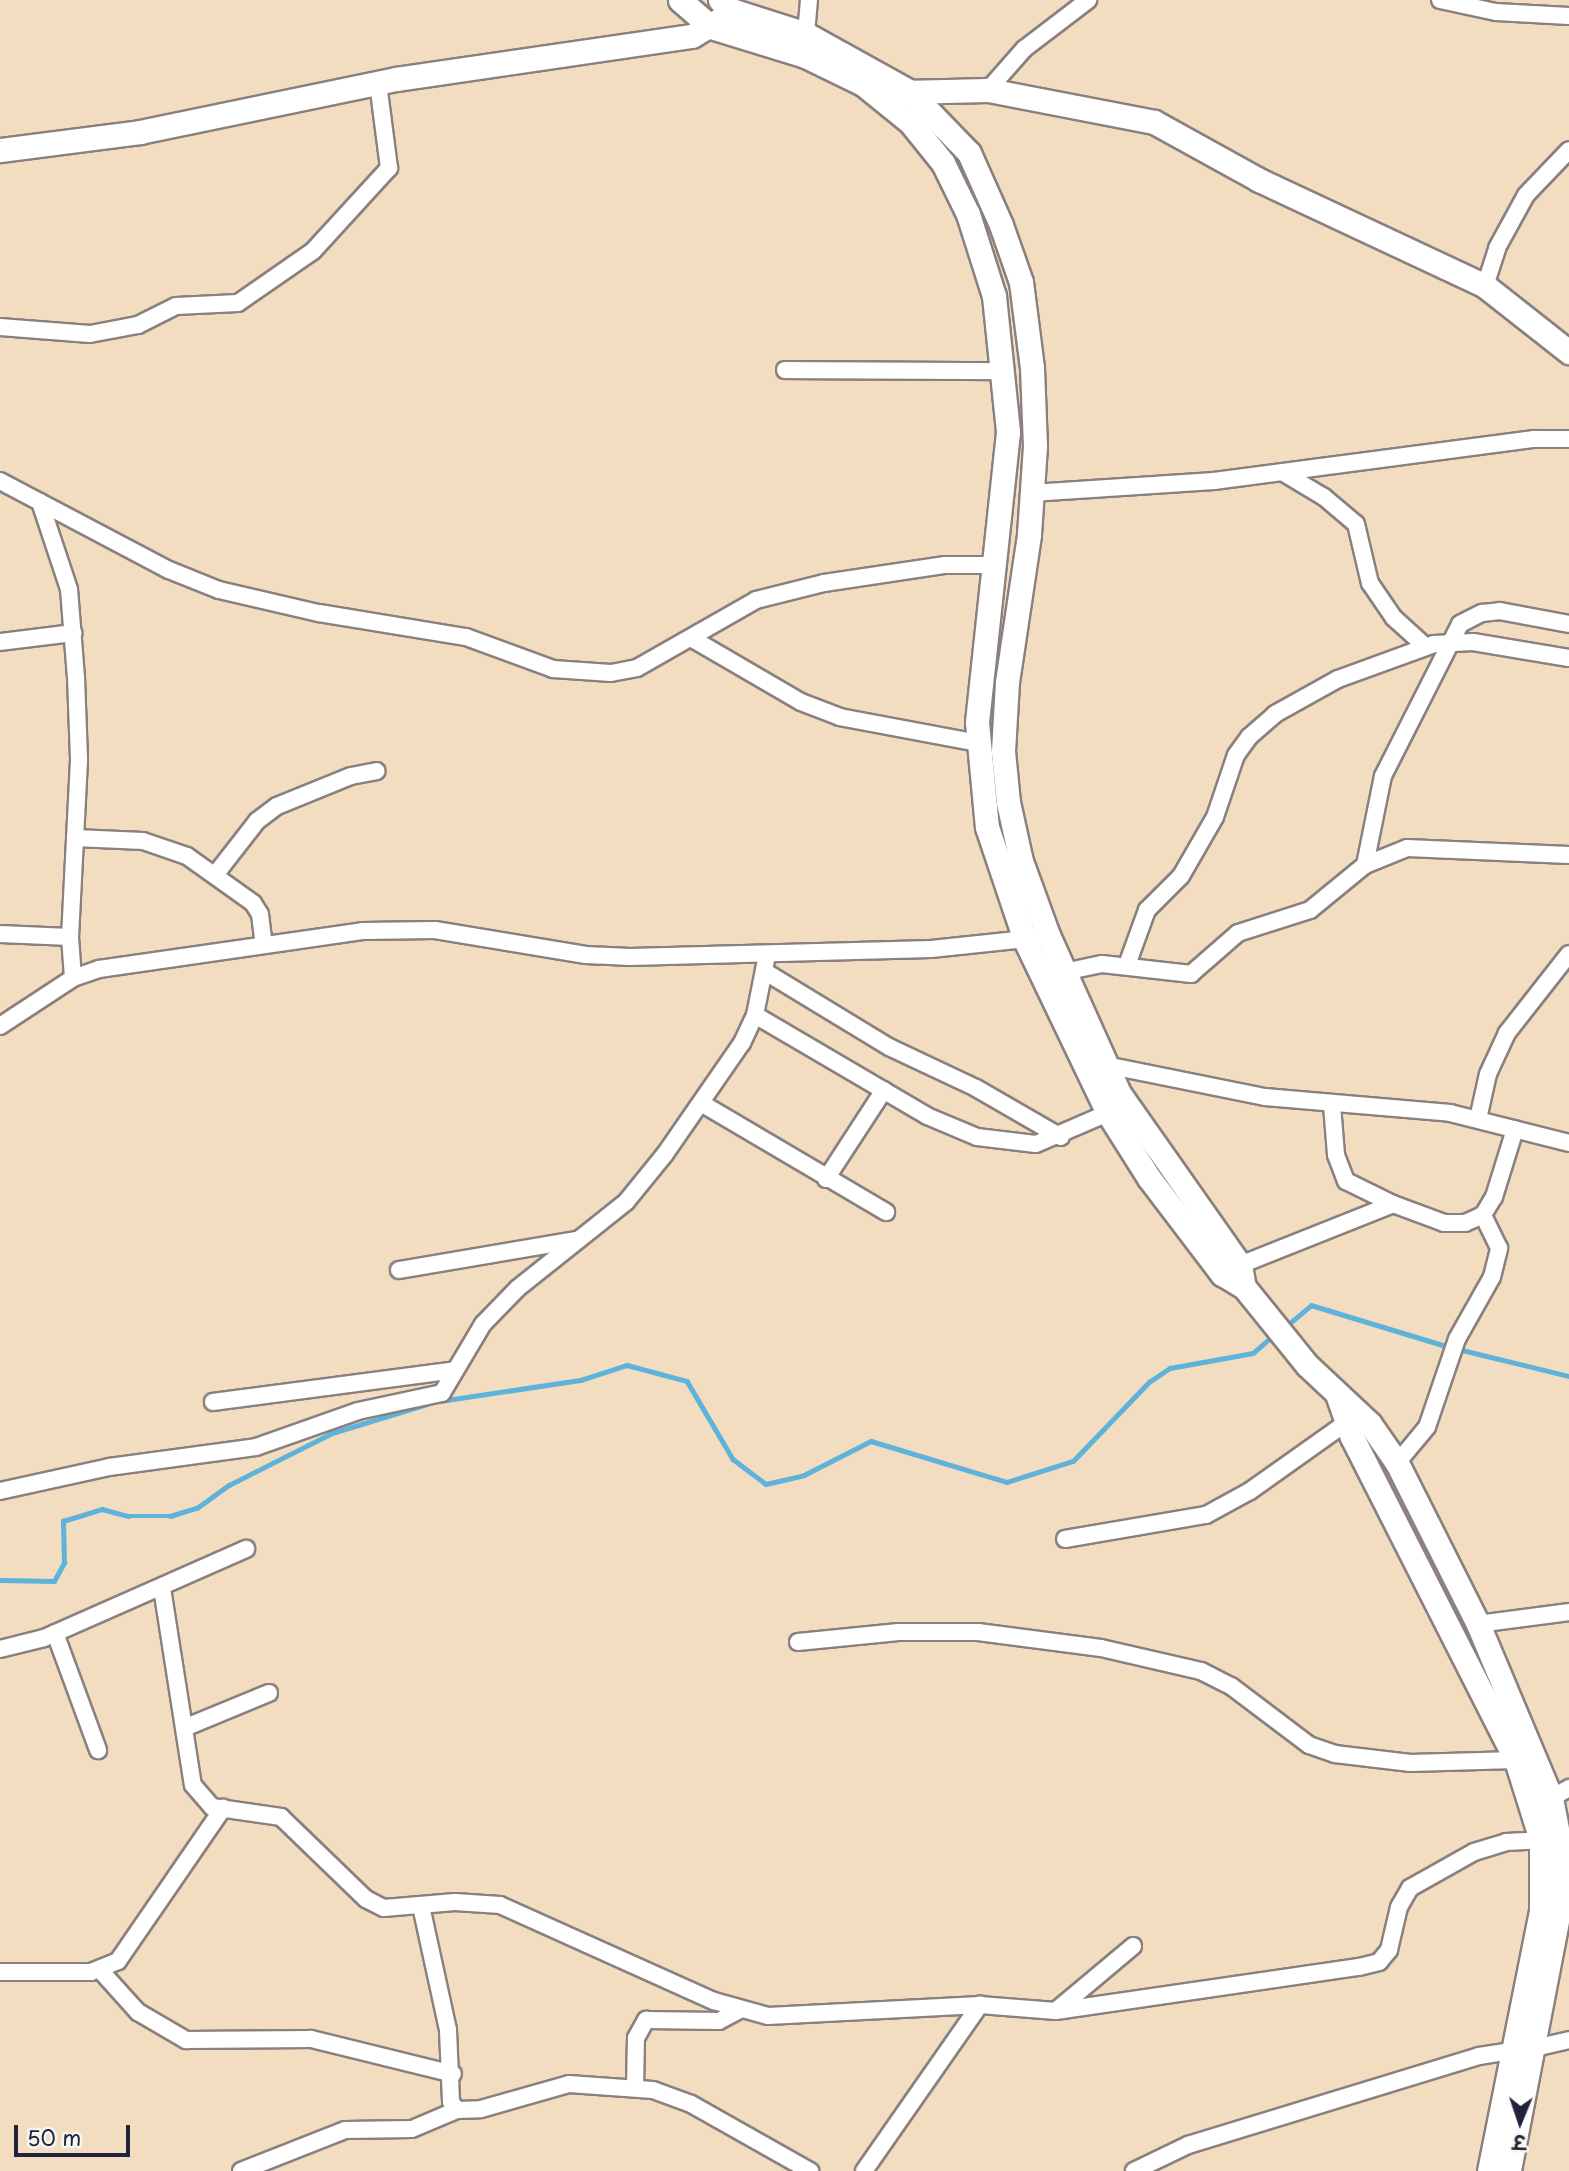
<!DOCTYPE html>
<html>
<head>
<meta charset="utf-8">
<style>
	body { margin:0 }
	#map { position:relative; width:1569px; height:2171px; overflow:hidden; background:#f2ddc0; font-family:"Playpen Sans","Playpen Sans Deva",sans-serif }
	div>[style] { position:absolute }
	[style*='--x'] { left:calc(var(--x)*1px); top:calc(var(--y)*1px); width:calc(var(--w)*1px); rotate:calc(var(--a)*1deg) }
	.stream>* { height:4.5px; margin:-2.25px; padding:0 2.25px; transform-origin:2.25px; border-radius:2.25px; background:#5fb2da }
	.roads { filter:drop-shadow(2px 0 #8a807e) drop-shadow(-2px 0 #8a807e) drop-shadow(0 2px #8a807e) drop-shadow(0 -2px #8a807e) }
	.street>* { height:16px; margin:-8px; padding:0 8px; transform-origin:8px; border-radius:8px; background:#fff }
	.secondary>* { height:23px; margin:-11.5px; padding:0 11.5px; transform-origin:11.5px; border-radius:11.5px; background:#fff }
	span { translate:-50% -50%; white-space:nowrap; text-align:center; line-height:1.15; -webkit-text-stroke:7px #f6f6f2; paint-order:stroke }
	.north { position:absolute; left:1485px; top:2087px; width:70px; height:70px; -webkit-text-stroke:5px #f6f6f2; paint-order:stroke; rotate:182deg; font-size:19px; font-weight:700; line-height:28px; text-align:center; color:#22223b }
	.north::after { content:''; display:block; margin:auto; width:24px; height:32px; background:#22223b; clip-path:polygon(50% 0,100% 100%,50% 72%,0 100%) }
	.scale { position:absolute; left:14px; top:2125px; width:116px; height:32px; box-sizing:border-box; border:4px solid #22223b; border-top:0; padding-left:9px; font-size:21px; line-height:24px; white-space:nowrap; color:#22223b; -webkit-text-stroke:5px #f6f6f2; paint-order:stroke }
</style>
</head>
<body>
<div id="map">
	<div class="stream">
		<i style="--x:1284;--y:1328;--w:35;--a:-40"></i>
		<i style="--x:1311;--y:1305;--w:144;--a:16.9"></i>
		<i style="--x:1458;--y:1349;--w:114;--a:13.7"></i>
		<i style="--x:440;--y:1401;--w:143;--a:-8.5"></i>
		<i style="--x:581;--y:1380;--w:48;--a:-18.1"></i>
		<i style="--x:627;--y:1365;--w:62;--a:14.9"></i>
		<i style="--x:687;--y:1381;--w:91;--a:59.5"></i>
		<i style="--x:733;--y:1459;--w:41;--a:37.1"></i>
		<i style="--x:766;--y:1484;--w:39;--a:-13"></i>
		<i style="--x:804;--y:1475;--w:75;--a:-26.9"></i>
		<i style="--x:871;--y:1441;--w:142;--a:16.8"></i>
		<i style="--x:1007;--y:1482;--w:69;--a:-17.7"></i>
		<i style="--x:1073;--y:1461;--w:110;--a:-46.1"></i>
		<i style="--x:1149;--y:1382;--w:25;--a:-34"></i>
		<i style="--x:1170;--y:1368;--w:84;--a:-10.2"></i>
		<i style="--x:1253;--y:1353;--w:28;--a:-41"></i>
		<i style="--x:0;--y:1580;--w:54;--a:1.1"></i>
		<i style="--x:54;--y:1581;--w:21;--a:-61"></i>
		<i style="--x:64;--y:1563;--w:42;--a:-91.4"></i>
		<i style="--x:63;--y:1521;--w:41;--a:-17.1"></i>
		<i style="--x:102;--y:1509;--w:27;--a:15"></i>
		<i style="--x:128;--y:1516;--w:42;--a:0"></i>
		<i style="--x:170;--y:1516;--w:28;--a:-17"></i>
		<i style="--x:197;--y:1508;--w:39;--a:-36"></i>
		<i style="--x:229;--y:1485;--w:115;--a:-26.8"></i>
		<i style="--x:332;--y:1433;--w:103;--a:-16.9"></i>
	</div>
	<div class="roads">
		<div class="street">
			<i style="--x:1440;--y:0;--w:57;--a:12.1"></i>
			<i style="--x:1496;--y:12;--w:73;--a:3.1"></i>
			<i style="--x:806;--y:34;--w:34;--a:-85"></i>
			<i style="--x:988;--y:90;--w:55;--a:-48.7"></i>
			<i style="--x:1024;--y:49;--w:81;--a:-37.4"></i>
			<i style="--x:1485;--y:286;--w:40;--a:-72"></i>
			<i style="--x:1497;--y:248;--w:60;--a:-61.3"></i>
			<i style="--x:1526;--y:195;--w:62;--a:-46.3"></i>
			<i style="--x:0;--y:327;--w:90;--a:4.4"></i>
			<i style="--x:90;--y:334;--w:49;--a:-10.6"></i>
			<i style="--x:138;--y:325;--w:42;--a:-26.6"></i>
			<i style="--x:176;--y:306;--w:62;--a:-2.8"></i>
			<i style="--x:238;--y:303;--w:91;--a:-34.7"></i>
			<i style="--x:313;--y:251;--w:113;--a:-47.5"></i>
			<i style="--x:389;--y:168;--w:86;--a:-97.4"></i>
			<i style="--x:785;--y:370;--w:219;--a:0.3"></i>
			<i style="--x:1282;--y:472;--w:49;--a:30.8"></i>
			<i style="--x:1324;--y:497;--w:42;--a:40.2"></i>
			<i style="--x:1356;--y:524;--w:61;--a:76.7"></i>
			<i style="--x:1370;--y:583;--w:42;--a:55.6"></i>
			<i style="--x:1394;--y:618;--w:42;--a:42.1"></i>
			<i style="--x:0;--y:481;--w:191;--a:27.8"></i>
			<i style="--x:169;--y:570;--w:54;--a:21.8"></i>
			<i style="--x:219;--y:590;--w:103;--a:13"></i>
			<i style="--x:319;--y:613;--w:149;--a:9.3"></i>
			<i style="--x:466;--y:637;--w:93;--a:20.2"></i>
			<i style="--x:553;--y:669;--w:58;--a:3.9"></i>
			<i style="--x:611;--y:673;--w:26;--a:-11"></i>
			<i style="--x:637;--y:668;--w:137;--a:-29.7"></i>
			<i style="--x:756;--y:600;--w:70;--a:-14"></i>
			<i style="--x:824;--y:583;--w:121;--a:-8.5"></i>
			<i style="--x:944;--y:565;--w:52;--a:0"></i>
			<i style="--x:1032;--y:493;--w:182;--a:-3.8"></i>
			<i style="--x:1214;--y:481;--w:323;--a:-7.5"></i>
			<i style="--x:1534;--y:439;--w:35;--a:0"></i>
			<i style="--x:40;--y:502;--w:92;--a:71.6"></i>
			<i style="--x:69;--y:589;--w:88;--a:85.5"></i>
			<i style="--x:76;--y:677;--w:83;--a:87.9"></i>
			<i style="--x:79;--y:760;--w:177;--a:92.9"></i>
			<i style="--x:70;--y:937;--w:41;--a:85.8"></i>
			<i style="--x:691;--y:638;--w:127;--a:30.2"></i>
			<i style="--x:801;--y:702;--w:42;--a:21"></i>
			<i style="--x:840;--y:717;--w:140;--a:10.7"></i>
			<i style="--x:0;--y:642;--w:74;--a:-7"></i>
			<i style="--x:75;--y:838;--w:68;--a:2.5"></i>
			<i style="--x:143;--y:841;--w:46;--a:18.8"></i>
			<i style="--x:187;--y:856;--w:81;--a:35.5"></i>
			<i style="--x:253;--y:903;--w:13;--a:58"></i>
			<i style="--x:260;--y:914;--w:31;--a:83"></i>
			<i style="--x:1365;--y:865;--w:91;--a:-78.6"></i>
			<i style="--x:1383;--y:776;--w:170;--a:-63.1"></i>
			<i style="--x:1460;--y:624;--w:25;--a:-27"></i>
			<i style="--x:1482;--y:613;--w:18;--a:-6"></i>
			<i style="--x:1500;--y:611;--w:70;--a:10.7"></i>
			<i style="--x:215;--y:875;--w:68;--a:-52.1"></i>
			<i style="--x:257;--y:821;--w:25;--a:-37"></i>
			<i style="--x:277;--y:806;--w:80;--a:-22.1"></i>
			<i style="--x:351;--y:776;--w:26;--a:-11"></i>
			<i style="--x:0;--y:934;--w:70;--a:2.5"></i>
			<i style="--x:1127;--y:965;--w:59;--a:-70"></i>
			<i style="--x:1147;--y:910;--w:48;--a:-45"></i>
			<i style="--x:1181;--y:876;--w:68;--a:-60"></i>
			<i style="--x:1215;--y:817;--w:65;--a:-71.3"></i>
			<i style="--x:1236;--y:755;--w:22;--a:-54"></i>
			<i style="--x:1249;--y:737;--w:35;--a:-41"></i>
			<i style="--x:1275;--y:714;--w:72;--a:-29.1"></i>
			<i style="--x:1338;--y:679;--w:102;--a:-20"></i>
			<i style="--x:1434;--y:644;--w:39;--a:-3"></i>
			<i style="--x:1473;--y:642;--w:97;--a:9.5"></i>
			<i style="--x:764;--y:971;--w:146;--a:31.3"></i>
			<i style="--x:889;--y:1047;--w:96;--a:25.2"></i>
			<i style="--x:976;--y:1088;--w:98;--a:30"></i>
			<i style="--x:1064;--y:972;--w:39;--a:-12"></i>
			<i style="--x:1102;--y:964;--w:90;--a:6.4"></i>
			<i style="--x:1191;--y:974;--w:62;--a:-41.1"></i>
			<i style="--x:1238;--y:933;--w:76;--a:-17.7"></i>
			<i style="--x:1310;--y:910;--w:71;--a:-39.3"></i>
			<i style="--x:1365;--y:865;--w:45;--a:-22"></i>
			<i style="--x:1407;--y:848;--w:162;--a:2.5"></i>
			<i style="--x:755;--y:1015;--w:199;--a:30.4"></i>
			<i style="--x:927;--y:1116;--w:54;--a:22.8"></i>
			<i style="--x:977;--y:1137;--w:59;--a:6.8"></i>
			<i style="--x:1036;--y:1144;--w:78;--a:-23.3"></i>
			<i style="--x:0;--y:1026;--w:87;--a:-33.3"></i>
			<i style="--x:73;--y:978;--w:28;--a:-19"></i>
			<i style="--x:99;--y:969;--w:266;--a:-8.2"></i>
			<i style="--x:362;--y:931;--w:73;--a:-0.8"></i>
			<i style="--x:435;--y:930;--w:153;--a:9.4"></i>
			<i style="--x:586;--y:955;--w:44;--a:2.6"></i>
			<i style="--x:630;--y:957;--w:301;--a:-1.5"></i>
			<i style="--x:931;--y:949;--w:105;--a:-6"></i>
			<i style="--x:1106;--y:1065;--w:162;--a:11.4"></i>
			<i style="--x:1265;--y:1097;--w:186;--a:4.9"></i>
			<i style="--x:1450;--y:1113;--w:123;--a:14.1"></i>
			<i style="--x:701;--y:1103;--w:215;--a:30.5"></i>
			<i style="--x:1332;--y:1105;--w:50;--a:85.4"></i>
			<i style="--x:1336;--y:1155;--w:28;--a:69"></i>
			<i style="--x:1346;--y:1181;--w:52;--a:26.1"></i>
			<i style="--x:1478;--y:1119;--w:46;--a:-77.5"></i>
			<i style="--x:1488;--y:1074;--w:45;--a:-65.1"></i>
			<i style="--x:1507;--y:1033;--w:100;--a:-51.9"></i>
			<i style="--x:826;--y:1179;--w:106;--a:-56.9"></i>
			<i style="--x:1240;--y:1265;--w:165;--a:-21.7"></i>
			<i style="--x:1393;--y:1204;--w:54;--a:20.4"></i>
			<i style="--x:1444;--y:1223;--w:21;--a:0"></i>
			<i style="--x:1465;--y:1223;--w:20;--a:-24"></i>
			<i style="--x:1483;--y:1215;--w:21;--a:-59"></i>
			<i style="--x:1494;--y:1197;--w:71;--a:-72.8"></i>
			<i style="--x:399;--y:1270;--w:181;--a:-9.6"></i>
			<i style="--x:213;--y:1402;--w:244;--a:-7.5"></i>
			<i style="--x:1397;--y:1463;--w:47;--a:-50.2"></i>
			<i style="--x:1427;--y:1427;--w:93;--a:-71.2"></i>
			<i style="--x:1457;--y:1339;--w:71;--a:-60.6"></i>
			<i style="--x:1492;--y:1277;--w:30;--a:-76"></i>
			<i style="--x:1499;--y:1248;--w:37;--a:-116"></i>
			<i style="--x:0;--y:1491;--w:112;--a:-12.4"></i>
			<i style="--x:109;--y:1467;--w:148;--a:-7.7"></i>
			<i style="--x:256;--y:1447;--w:108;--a:-19.4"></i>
			<i style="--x:358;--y:1411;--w:86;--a:-12.1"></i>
			<i style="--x:442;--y:1393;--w:80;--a:-59.3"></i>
			<i style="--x:483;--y:1324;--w:50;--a:-45.8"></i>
			<i style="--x:518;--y:1288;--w:138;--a:-38.5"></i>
			<i style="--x:626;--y:1202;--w:62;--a:-50.9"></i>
			<i style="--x:665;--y:1154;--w:135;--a:-55.3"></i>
			<i style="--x:742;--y:1043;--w:31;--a:-65"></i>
			<i style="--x:755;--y:1015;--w:61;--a:-78.7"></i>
			<i style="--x:1065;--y:1539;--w:143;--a:-9.7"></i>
			<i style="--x:1206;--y:1515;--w:50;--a:-28.6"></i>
			<i style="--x:1250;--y:1491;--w:119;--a:-35.4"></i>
			<i style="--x:162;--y:1588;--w:199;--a:81.1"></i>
			<i style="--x:193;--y:1785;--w:29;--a:49"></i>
			<i style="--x:212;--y:1807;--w:70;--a:8.2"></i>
			<i style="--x:281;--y:1817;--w:118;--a:44"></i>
			<i style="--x:366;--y:1899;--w:20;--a:27"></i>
			<i style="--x:384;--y:1908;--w:71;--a:-4.8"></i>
			<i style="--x:455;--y:1902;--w:45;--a:3.8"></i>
			<i style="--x:500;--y:1905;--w:235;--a:24.2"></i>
			<i style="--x:714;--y:2001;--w:56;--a:15.5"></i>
			<i style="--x:768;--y:2016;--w:212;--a:-3"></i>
			<i style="--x:980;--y:2005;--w:76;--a:4.5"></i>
			<i style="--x:1056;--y:2011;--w:306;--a:-8.3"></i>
			<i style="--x:1359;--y:1967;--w:21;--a:-14"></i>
			<i style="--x:1379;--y:1962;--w:16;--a:-50"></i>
			<i style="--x:1389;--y:1950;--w:44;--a:-76.9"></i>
			<i style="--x:1399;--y:1907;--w:22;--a:-60"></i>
			<i style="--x:1410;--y:1888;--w:73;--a:-29.4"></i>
			<i style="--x:1474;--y:1852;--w:34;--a:-17"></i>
			<i style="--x:1506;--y:1842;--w:35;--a:-3"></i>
			<i style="--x:1478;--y:1624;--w:92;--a:-7.5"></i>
			<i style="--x:55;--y:1633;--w:125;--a:69.8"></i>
			<i style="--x:798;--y:1642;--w:101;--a:-5.7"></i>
			<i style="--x:899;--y:1632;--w:79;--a:0"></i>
			<i style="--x:978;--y:1632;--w:124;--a:7.4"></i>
			<i style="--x:1101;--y:1648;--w:103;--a:13"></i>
			<i style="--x:1201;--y:1671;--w:34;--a:27"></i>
			<i style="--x:1231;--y:1686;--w:98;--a:37.1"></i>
			<i style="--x:1309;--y:1745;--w:28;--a:19"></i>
			<i style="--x:1335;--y:1754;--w:76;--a:6.8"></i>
			<i style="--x:1410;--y:1763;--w:106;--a:-1.6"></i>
			<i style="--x:0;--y:1649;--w:45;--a:-14"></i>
			<i style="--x:44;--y:1638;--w:221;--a:-23.8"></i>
			<i style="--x:184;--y:1728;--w:92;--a:-22.4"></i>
			<i style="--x:1551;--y:1798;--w:21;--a:-29"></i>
			<i style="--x:421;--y:1906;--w:127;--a:77.7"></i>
			<i style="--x:448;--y:2030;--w:72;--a:87.6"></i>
			<i style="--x:451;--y:2102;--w:10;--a:53"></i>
			<i style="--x:457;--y:2110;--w:24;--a:-2"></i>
			<i style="--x:481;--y:2109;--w:91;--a:-15.9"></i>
			<i style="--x:569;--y:2084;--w:84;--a:4.1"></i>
			<i style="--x:653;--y:2090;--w:40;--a:20.2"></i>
			<i style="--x:691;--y:2104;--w:137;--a:29.4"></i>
			<i style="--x:100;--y:1970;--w:57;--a:47.9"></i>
			<i style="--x:138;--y:2012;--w:56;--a:30.3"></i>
			<i style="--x:186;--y:2040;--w:125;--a:-0.5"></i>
			<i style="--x:311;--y:2039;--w:146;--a:13.8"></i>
			<i style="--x:0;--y:1972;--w:91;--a:0"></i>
			<i style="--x:91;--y:1972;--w:29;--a:-22"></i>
			<i style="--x:118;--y:1961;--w:186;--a:-55.5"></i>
			<i style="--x:1058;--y:2009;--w:98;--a:-40"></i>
			<i style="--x:1535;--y:2048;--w:35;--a:-13"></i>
			<i style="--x:635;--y:2088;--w:50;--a:-88.9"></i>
			<i style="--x:636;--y:2038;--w:21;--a:-61"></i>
			<i style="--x:646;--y:2020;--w:73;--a:0.8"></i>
			<i style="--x:719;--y:2021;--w:24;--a:-28"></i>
			<i style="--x:241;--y:2171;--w:112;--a:-21.5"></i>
			<i style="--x:345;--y:2130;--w:67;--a:-0.9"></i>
			<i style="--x:412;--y:2129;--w:49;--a:-22.9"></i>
			<i style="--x:864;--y:2171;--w:203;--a:-55.1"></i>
			<i style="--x:1134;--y:2171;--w:60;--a:-25.7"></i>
			<i style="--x:1188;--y:2145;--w:304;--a:-17"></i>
			<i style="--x:1479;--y:2056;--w:33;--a:-9"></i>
		</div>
		<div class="secondary">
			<i style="--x:680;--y:0;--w:41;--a:41.1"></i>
			<i style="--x:711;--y:27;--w:98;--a:17.1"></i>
			<i style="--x:805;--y:56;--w:64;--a:25.8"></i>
			<i style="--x:863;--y:84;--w:60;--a:39"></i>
			<i style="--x:910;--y:122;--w:53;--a:51.2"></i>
			<i style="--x:943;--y:163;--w:57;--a:63.9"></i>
			<i style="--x:968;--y:214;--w:86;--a:72.4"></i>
			<i style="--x:994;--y:296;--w:137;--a:84.1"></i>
			<i style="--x:1008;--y:432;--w:292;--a:96.1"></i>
			<i style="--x:977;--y:722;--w:105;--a:84.6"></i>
			<i style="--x:987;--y:827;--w:119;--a:71.4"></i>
			<i style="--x:1025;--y:940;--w:192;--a:64.4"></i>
			<i style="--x:1108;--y:1113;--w:77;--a:57.8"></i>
			<i style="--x:1149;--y:1178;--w:121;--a:52.8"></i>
			<i style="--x:1222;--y:1274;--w:26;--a:31"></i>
			<i style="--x:1244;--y:1287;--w:100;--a:51.1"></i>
			<i style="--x:1307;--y:1365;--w:86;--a:43.1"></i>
			<i style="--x:1370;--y:1424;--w:47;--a:55.3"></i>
			<i style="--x:1397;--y:1463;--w:180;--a:63.3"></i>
			<i style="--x:1478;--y:1624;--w:189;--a:67.2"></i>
			<i style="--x:1551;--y:1798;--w:42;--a:79"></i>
			<i style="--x:1559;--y:1839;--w:61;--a:88.1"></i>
			<i style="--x:1561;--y:1900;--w:276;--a:100.9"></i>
			<i style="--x:720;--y:0;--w:15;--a:42"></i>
			<i style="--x:731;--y:10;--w:79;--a:17.7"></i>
			<i style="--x:806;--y:34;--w:118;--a:29"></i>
			<i style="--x:909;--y:91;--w:86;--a:45.9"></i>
			<i style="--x:969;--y:153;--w:79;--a:66"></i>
			<i style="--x:1001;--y:225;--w:60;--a:70.7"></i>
			<i style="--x:1021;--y:282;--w:87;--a:82.7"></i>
			<i style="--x:1032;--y:368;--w:78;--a:87.8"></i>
			<i style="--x:1035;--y:446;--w:89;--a:93.9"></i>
			<i style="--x:1029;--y:535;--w:149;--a:98.5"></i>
			<i style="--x:1007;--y:682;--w:69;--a:93.3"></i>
			<i style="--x:1003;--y:751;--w:51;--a:84.4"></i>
			<i style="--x:1008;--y:802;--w:60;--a:77.6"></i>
			<i style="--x:1021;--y:861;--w:79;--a:70"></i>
			<i style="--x:1048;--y:935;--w:173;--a:65.8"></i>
			<i style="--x:1119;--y:1093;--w:210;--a:54.9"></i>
			<i style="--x:1240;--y:1265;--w:22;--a:80"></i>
			<i style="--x:902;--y:92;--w:86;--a:-1.3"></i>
			<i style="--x:988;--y:90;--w:169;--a:10.9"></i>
			<i style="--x:1154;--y:122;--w:120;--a:28.9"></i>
			<i style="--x:1259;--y:180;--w:250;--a:25.1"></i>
			<i style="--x:1485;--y:286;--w:107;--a:38.2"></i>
			<i style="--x:0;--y:150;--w:141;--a:-7.3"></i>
			<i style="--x:140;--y:132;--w:261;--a:-11.7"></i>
			<i style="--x:396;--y:79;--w:299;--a:-8.3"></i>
			<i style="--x:692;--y:36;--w:33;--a:-31"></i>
			<i style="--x:1337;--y:1394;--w:46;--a:70.8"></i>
			<i style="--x:1352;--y:1437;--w:362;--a:63.1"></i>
			<i style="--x:1516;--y:1760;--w:84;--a:72.6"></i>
			<i style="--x:1541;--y:1840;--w:71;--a:90"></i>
			<i style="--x:1541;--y:1911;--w:265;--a:101.3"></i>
		</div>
	</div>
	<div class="north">उ</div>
	<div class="scale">50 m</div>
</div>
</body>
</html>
